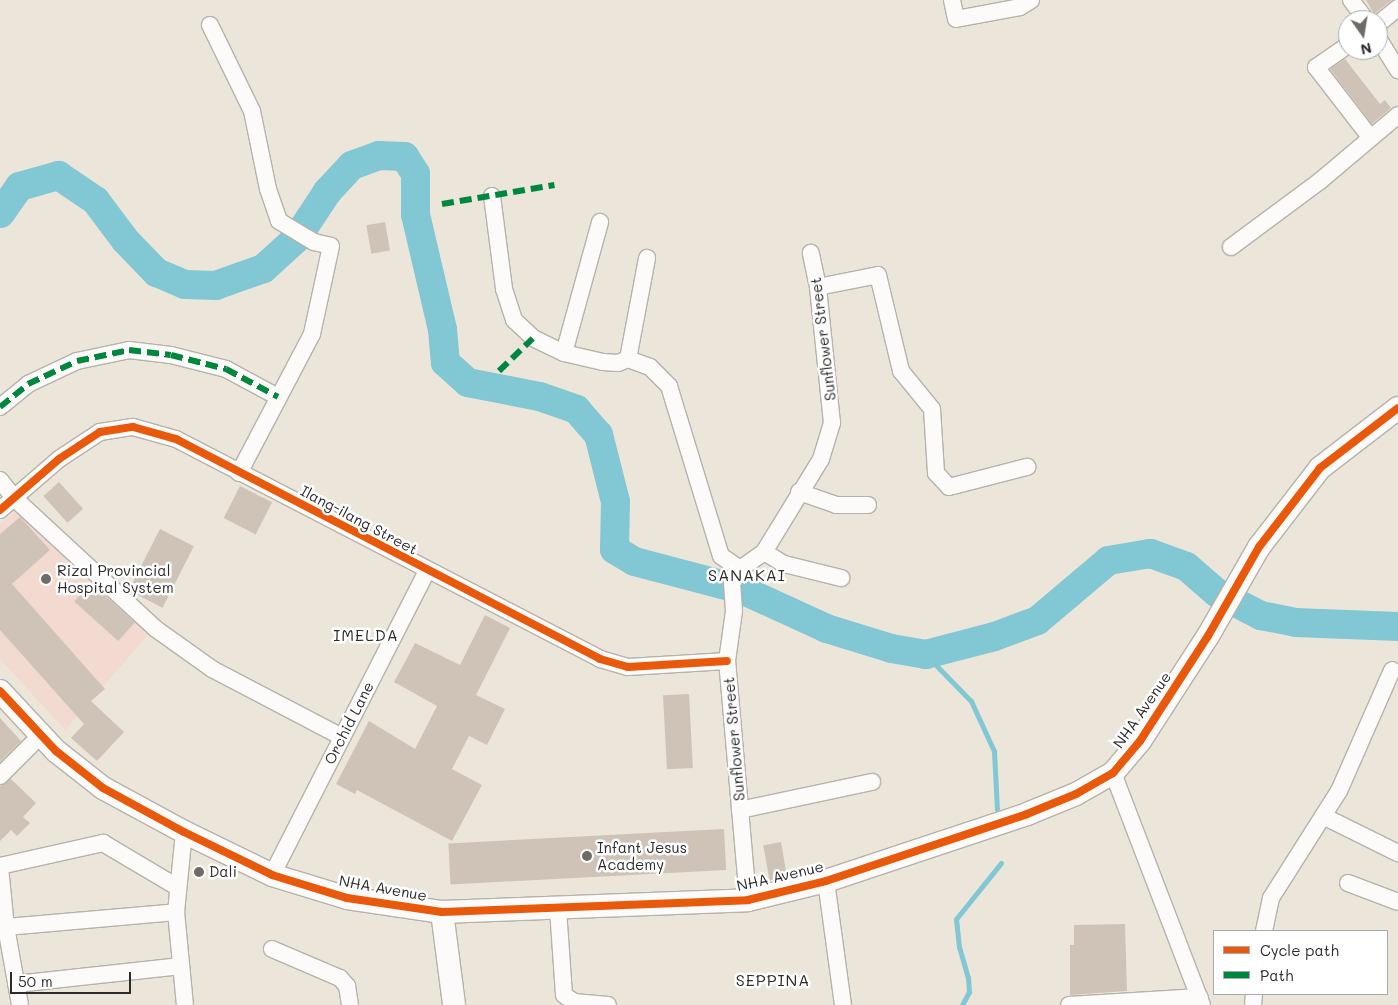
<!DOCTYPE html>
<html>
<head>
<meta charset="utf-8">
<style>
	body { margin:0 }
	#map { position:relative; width:1398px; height:1005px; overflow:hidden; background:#ece6da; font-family:Mali,sans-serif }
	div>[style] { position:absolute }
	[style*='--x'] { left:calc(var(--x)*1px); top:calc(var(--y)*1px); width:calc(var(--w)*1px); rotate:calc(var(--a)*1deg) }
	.built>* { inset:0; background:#f2dad1 }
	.stream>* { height:5px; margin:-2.5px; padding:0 2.5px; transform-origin:2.5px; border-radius:2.5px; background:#81c7d4 }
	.river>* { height:29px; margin:-14.5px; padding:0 14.5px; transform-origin:14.5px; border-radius:14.5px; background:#81c7d4 }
	.building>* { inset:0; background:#cfc3b7; transform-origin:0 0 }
	.roads { filter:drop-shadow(1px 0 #b6b2ab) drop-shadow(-1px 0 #b6b2ab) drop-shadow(0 1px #b6b2ab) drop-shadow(0 -1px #b6b2ab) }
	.street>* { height:16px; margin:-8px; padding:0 8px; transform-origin:8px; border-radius:8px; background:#fcfbf9 }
	.secondary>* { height:22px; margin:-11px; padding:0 11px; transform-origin:11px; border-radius:11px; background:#fcfbf9 }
	.quiet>* { height:6px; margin-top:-3px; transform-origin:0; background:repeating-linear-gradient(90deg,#00873e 0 12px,transparent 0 18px) }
	.cycleway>* { height:8px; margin:-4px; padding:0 4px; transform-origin:4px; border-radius:4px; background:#e8590c }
	.dots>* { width:14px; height:14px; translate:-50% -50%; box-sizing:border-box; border:2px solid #fff; border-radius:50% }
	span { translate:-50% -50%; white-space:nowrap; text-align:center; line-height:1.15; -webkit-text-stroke:5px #fff; paint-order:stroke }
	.street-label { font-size:15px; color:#2b2b2b }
	.poi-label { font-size:15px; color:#2b2b2b }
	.left { translate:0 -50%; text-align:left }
	.neighbourhood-label { font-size:16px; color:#2b2b2b; letter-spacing:1px }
	.legend { position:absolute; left:1213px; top:930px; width:175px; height:65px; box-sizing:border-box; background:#fff; border:1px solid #aaa; margin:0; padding:6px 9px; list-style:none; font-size:15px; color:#2b2b2b }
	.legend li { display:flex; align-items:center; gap:10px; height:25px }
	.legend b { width:25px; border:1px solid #aaa }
	.north { position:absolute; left:1338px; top:10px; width:50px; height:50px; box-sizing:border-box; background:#fff; border:1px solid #aaa; border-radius:50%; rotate:167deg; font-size:14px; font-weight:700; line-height:20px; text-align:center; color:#2b2b2b }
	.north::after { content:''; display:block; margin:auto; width:18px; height:22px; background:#6f6c68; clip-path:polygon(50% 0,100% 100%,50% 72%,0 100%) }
	.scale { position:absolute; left:10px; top:972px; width:121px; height:22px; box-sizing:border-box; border:2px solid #2b2b2b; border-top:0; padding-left:6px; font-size:15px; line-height:18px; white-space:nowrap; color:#2b2b2b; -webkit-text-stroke:4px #fff; paint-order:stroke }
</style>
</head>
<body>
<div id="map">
	<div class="built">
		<i style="clip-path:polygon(18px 509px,150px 633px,65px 730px,0 659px,0 524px)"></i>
	</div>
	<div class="stream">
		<i style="--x:925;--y:654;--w:66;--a:45.6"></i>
		<i style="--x:971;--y:701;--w:55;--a:65.3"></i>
		<i style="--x:994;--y:751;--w:59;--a:87.1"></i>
		<i style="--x:962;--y:1005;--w:15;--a:-62"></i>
		<i style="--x:969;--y:992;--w:14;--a:-94"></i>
		<i style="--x:968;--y:978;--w:32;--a:-106"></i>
		<i style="--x:959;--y:947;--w:28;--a:-96"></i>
		<i style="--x:956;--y:919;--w:72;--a:-51.2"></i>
	</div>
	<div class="river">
		<i style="--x:0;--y:213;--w:33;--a:-55"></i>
		<i style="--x:19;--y:186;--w:41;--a:-15.8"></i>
		<i style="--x:58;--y:175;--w:45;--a:34"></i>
		<i style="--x:95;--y:200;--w:50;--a:53.1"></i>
		<i style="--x:125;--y:240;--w:45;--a:45.9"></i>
		<i style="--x:156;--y:272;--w:30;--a:23"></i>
		<i style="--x:184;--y:284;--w:31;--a:2"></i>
		<i style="--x:215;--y:285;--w:51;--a:-19.5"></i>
		<i style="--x:263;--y:268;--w:45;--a:-42.3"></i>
		<i style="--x:296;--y:238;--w:56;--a:-56.6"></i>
		<i style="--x:327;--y:191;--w:35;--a:-47"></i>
		<i style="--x:351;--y:165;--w:29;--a:-20"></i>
		<i style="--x:378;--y:155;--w:26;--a:2"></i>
		<i style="--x:404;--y:156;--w:20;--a:57"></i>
		<i style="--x:415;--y:173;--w:41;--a:90"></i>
		<i style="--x:415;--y:214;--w:118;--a:76.8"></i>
		<i style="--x:442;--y:329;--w:33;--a:85"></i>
		<i style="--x:445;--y:362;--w:30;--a:42"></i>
		<i style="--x:467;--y:382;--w:73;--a:11"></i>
		<i style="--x:539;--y:396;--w:39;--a:19"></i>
		<i style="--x:576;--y:409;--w:33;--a:49"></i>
		<i style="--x:598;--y:434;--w:69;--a:75.8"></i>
		<i style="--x:615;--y:501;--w:48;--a:91.2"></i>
		<i style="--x:614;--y:549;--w:23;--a:31"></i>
		<i style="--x:634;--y:561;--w:111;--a:14.7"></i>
		<i style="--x:741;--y:589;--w:94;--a:24.6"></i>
		<i style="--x:826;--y:628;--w:68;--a:17.1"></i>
		<i style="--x:891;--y:648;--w:35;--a:10"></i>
		<i style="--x:925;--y:654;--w:71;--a:-14.6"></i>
		<i style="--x:994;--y:636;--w:46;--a:-20.4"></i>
		<i style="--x:1037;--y:620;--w:93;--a:-40.2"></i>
		<i style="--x:1108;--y:560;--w:43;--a:-9.5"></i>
		<i style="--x:1150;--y:553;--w:38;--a:20"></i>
		<i style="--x:1186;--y:566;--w:40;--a:41"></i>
		<i style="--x:1216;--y:592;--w:50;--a:27.6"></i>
		<i style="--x:1260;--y:615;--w:36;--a:11"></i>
		<i style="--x:1295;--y:622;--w:103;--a:2.2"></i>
	</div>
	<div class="building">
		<i style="clip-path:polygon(1366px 0,1392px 0,1374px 14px)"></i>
		<i style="clip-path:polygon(1345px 59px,1380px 104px,1385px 100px,1391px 108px,1372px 124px,1330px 69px)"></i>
		<i style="left:385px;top:222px;width:29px;height:19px;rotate:80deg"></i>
		<i style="left:59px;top:482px;width:36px;height:21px;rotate:48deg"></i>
		<i style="left:240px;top:486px;width:36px;height:36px;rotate:27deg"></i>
		<i style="clip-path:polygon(20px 517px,50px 550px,12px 584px,105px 689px,91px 701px,124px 732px,97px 761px,71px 738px,84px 724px,0 630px,0 534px)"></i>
		<i style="left:160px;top:529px;width:38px;height:69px;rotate:27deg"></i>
		<i style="left:91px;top:583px;width:59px;height:25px;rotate:42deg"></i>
		<i style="clip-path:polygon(485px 615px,510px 628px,476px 695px,505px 709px,487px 745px,469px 736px,452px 769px,482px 785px,452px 841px,357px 790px,355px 794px,336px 784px,369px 721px,415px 749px,437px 706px,394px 682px,405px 662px,415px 643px,460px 665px)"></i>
		<i style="left:689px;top:694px;width:74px;height:26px;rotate:87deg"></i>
		<i style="clip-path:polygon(0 718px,21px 741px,0 762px)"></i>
		<i style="clip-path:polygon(11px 779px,36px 803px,23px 817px,30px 823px,17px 836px,11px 830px,0 841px,0 786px)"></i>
		<i style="left:724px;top:829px;width:41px;height:276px;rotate:87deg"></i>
		<i style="left:781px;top:842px;width:36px;height:18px;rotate:80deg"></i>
		<i style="clip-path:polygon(1125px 924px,1127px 991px,1070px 995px,1070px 945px,1074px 945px,1074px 925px)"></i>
	</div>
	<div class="roads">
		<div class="street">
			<i style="--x:952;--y:0;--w:19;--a:78"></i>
			<i style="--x:956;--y:19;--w:65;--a:-10.6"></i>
			<i style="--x:1020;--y:7;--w:13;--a:-32"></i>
			<i style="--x:1351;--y:0;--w:25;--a:53"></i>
			<i style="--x:1378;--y:24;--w:26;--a:-39"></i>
			<i style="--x:210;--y:25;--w:96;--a:64"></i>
			<i style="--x:252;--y:111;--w:80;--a:78.4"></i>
			<i style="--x:268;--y:189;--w:34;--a:71"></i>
			<i style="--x:279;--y:221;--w:41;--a:31"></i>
			<i style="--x:314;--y:242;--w:17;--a:13"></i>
			<i style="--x:331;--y:246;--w:90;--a:102.2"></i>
			<i style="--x:312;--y:334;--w:157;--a:117.7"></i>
			<i style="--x:1378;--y:38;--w:38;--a:58"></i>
			<i style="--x:1348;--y:45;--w:39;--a:145"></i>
			<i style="--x:1316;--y:67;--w:88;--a:52.4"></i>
			<i style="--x:492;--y:196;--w:94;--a:82.6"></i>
			<i style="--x:504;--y:289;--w:33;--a:72"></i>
			<i style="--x:514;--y:320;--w:26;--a:43"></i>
			<i style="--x:533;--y:338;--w:34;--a:26"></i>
			<i style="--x:564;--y:353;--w:40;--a:13"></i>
			<i style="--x:603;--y:362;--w:15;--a:4"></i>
			<i style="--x:618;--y:363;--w:11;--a:-22"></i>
			<i style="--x:628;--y:359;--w:103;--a:-79.3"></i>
			<i style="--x:1231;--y:247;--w:111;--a:-36.6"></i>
			<i style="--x:1320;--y:181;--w:102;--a:-40.2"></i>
			<i style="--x:818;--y:287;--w:61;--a:-11.3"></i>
			<i style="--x:878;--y:275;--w:99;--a:76.5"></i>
			<i style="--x:901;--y:371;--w:49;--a:50.8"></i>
			<i style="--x:932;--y:409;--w:64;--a:86.4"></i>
			<i style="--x:936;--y:473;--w:19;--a:47"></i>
			<i style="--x:949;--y:487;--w:81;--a:-14.4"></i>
			<i style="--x:564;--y:353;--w:136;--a:-74.6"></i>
			<i style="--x:628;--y:359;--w:23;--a:20"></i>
			<i style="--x:650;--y:367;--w:27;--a:45"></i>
			<i style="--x:669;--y:386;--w:178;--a:73"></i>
			<i style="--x:721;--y:556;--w:23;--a:34"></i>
			<i style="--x:0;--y:407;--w:36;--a:-39"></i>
			<i style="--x:28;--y:384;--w:54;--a:-25.1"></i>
			<i style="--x:77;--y:361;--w:53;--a:-11.9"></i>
			<i style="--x:129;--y:350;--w:42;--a:6.8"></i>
			<i style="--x:171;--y:355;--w:57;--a:14.3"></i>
			<i style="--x:226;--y:369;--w:59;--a:28.3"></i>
			<i style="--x:0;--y:480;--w:23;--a:52"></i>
			<i style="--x:14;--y:498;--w:193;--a:42.7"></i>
			<i style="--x:156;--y:629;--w:69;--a:35.5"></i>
			<i style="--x:212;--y:669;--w:147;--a:27.6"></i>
			<i style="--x:799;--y:492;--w:39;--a:19"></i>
			<i style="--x:836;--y:505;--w:32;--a:0"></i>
			<i style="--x:0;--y:510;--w:78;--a:-40.8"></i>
			<i style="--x:59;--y:459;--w:49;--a:-33.4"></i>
			<i style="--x:100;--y:432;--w:33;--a:-9"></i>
			<i style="--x:133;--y:427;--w:45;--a:15.6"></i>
			<i style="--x:176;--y:439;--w:478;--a:27.4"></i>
			<i style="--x:600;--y:659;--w:29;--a:16"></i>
			<i style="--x:628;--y:667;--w:99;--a:-3.5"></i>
			<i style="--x:764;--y:552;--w:23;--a:31"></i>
			<i style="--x:784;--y:564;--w:59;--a:13.8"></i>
			<i style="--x:1113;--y:773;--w:248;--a:69"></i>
			<i style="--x:0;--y:776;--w:57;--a:-45"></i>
			<i style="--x:740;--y:810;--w:135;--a:-12"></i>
			<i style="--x:1323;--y:816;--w:84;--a:26.3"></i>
			<i style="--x:184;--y:832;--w:80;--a:95.7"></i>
			<i style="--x:176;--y:912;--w:93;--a:84.5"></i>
			<i style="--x:0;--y:866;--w:106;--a:-12.6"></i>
			<i style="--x:103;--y:843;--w:86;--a:30.7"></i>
			<i style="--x:0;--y:867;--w:60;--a:84.3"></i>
			<i style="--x:6;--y:927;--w:79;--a:79.8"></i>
			<i style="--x:272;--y:875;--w:341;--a:-63"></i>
			<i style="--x:826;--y:881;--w:125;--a:82.2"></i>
			<i style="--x:1348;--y:883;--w:53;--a:20.8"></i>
			<i style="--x:748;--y:900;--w:240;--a:-95"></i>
			<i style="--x:727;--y:661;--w:50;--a:-82"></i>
			<i style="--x:734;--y:611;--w:32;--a:-94"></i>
			<i style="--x:732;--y:579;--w:13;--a:-51"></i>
			<i style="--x:740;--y:569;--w:29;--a:-35"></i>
			<i style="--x:764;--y:552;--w:109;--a:-58.5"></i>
			<i style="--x:821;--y:459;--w:38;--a:-73"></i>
			<i style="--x:832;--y:423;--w:137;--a:-95.9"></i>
			<i style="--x:818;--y:287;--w:35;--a:-102"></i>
			<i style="--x:558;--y:909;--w:86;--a:86"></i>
			<i style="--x:564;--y:995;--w:12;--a:35"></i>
			<i style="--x:574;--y:1002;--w:34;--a:5"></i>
			<i style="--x:6;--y:927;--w:171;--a:-5"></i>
			<i style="--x:1264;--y:931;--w:34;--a:-78"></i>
			<i style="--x:1271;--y:898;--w:127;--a:-57.6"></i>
			<i style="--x:1339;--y:791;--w:132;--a:-66.3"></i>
			<i style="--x:272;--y:949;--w:74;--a:23.1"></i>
			<i style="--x:340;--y:978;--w:11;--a:49"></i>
			<i style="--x:347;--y:986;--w:19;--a:81"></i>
			<i style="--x:16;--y:984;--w:166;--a:-6.2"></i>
			<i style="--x:1069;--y:1005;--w:131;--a:-3.5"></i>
			<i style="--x:1253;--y:1005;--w:11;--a:-85"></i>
		</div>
		<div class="secondary">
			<i style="--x:0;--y:691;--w:82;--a:47"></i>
			<i style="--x:56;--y:751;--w:60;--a:38.2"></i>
			<i style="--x:103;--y:788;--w:92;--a:28.5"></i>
			<i style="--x:184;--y:832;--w:98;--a:26"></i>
			<i style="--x:272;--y:875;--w:78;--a:17"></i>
			<i style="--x:347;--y:898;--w:96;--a:8.4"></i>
			<i style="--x:442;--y:912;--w:306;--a:-2.2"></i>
			<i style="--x:748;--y:900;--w:80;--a:-13.7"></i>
			<i style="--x:826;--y:881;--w:212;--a:-18.4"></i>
			<i style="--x:1027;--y:814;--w:53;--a:-22.2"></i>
			<i style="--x:1076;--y:794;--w:43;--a:-29.6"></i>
			<i style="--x:1113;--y:773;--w:42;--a:-49.8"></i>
			<i style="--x:1140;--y:741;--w:125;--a:-57.1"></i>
			<i style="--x:1208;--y:636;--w:103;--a:-60.2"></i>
			<i style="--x:1259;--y:547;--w:100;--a:-52.3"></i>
			<i style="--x:1320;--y:468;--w:98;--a:-37.6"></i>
			<i style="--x:442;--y:912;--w:94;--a:82.6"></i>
		</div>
	</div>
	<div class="quiet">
		<i style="--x:442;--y:204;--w:114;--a:-9.6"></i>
		<i style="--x:499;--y:371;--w:47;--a:-44.1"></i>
		<i style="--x:0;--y:407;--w:36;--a:-39"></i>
		<i style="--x:28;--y:384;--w:54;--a:-25.1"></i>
		<i style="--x:77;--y:361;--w:53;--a:-11.9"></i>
		<i style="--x:129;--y:350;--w:42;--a:6.8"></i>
		<i style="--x:171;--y:355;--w:57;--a:14.3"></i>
		<i style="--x:226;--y:369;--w:59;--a:28.3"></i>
	</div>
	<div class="cycleway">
		<i style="--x:0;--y:510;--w:78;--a:-40.8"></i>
		<i style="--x:59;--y:459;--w:49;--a:-33.4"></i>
		<i style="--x:100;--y:432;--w:33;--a:-9"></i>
		<i style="--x:133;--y:427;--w:45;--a:15.6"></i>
		<i style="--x:176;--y:439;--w:478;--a:27.4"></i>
		<i style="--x:600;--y:659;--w:29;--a:16"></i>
		<i style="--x:628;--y:667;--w:99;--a:-3.5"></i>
		<i style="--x:0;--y:691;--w:82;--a:47"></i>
		<i style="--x:56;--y:751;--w:60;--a:38.2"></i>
		<i style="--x:103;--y:788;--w:92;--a:28.5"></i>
		<i style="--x:184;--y:832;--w:98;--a:26"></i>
		<i style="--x:272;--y:875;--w:78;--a:17"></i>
		<i style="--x:347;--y:898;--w:96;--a:8.4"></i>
		<i style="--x:442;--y:912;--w:306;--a:-2.2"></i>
		<i style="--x:748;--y:900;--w:80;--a:-13.7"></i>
		<i style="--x:826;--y:881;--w:212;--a:-18.4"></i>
		<i style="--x:1027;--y:814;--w:53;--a:-22.2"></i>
		<i style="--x:1076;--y:794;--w:43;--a:-29.6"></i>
		<i style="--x:1113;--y:773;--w:42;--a:-49.8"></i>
		<i style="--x:1140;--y:741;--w:125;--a:-57.1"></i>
		<i style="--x:1208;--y:636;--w:103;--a:-60.2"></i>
		<i style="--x:1259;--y:547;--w:100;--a:-52.3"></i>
		<i style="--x:1320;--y:468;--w:98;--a:-37.6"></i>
	</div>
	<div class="dots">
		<i style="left:46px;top:579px;background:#6f6c68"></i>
		<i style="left:587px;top:856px;background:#6f6c68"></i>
		<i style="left:199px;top:872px;background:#6f6c68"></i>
	</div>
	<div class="street-label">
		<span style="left:823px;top:339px;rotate:-97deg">Sunflower Street</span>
		<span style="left:359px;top:520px;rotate:28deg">Ilang-ilang Street</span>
		<span style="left:1142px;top:710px;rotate:-55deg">NHA Avenue</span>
		<span style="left:349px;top:723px;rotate:-63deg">Orchid Lane</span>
		<span style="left:734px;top:739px;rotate:-95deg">Sunflower Street</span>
		<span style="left:780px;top:876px;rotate:-13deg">NHA Avenue</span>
		<span style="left:383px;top:888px;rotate:10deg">NHA Avenue</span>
	</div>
	<div class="poi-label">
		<span class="left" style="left:57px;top:579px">Rizal Provincial<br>Hospital System</span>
		<span class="left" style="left:597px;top:856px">Infant Jesus<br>Academy</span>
		<span class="left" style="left:209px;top:872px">Dali</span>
	</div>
	<div class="neighbourhood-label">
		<span style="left:747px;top:575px">SANAKAI</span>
		<span style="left:366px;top:635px">IMELDA</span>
		<span style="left:773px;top:980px">SEPPINA</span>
	</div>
	<ul class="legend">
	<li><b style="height:6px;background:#e8590c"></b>Cycle path</li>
	<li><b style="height:6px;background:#00873e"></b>Path</li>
	</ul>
	<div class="north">N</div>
	<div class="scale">50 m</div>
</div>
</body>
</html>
